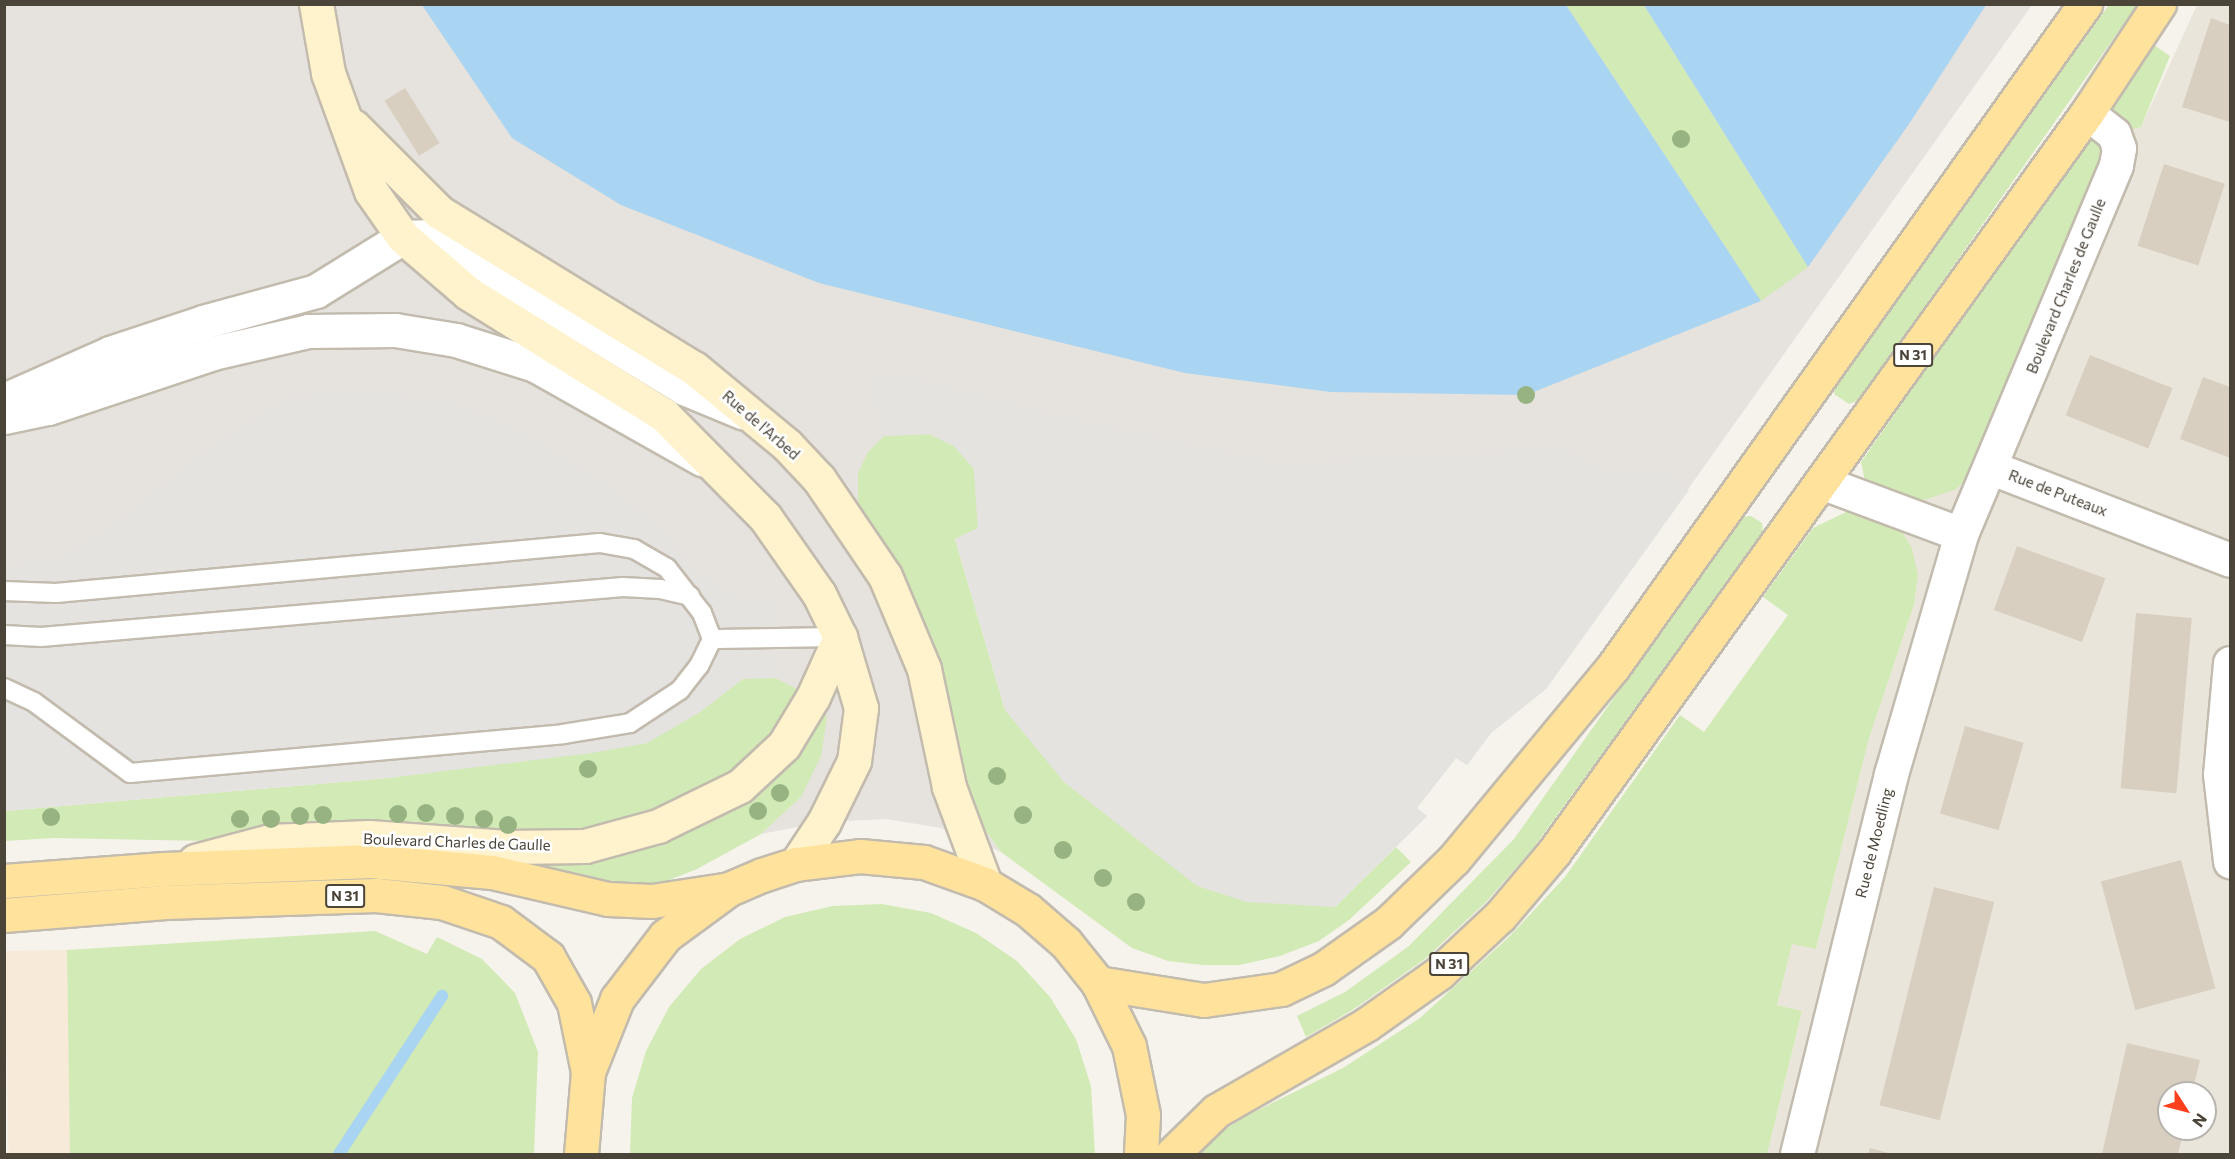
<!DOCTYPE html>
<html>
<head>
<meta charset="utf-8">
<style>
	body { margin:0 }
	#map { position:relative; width:2235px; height:1159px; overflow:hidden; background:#f6f3ec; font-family:Commissioner,sans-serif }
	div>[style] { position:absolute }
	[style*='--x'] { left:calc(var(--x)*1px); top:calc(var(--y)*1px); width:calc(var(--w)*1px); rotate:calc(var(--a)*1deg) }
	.residential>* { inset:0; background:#eae5da }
	.commercial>* { inset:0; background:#f7ead8; transform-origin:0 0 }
	.industrial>* { inset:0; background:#e6e2dd }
	.green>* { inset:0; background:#d2eab5 }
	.parking>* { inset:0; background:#e5e3e0 }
	.water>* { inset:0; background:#a9d4f2 }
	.stream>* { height:12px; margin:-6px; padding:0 6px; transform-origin:6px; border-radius:6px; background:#a9d4f2 }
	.building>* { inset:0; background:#d8cfc1; transform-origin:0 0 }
	.roads { filter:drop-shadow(2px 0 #c2bbae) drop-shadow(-2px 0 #c2bbae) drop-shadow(0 2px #c2bbae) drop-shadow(0 -2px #c2bbae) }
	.service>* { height:18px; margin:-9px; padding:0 9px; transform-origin:9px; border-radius:9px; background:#fff }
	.minor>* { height:33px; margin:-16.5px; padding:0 16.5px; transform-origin:16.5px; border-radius:16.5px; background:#fff }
	.secondary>* { height:33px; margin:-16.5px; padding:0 16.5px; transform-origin:16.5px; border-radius:16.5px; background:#fff3cd }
	.primary>* { height:33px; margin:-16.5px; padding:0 16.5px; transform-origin:16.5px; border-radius:16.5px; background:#ffe39c }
	.trees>* { width:18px; height:18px; margin:-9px; border-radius:50%; background:#97b381 }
	span { translate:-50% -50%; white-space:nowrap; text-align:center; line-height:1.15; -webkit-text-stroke:5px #fff; paint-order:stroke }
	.shield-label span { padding:2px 4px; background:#fff; border:2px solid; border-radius:4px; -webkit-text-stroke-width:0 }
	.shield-label { font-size:14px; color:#4b4439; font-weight:700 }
	.street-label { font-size:15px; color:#4b4439 }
	.frame { position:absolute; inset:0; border:6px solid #4b4439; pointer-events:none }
	.north { position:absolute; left:2157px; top:1081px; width:60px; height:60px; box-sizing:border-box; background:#fff; border:2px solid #b7b4b0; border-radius:50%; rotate:126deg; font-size:16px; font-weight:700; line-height:24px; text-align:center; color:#4b4439 }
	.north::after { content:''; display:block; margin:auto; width:21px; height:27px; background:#fc3f1d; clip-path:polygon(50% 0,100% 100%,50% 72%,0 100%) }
</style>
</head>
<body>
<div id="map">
	<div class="residential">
		<i style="clip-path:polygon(evenodd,2197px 5px,2230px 5px,2230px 1154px,1767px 1154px,1802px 1011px,1777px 1005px,1792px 943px,1816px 949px,1869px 738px,1914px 605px,1918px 576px,1897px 524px,2114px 134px,2141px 127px,2197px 5px,2169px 1093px,2205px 1093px,2205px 1129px,2169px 1129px,2169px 1093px)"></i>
	</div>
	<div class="commercial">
		<i style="left:67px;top:950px;width:204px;height:62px;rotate:89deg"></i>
	</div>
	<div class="industrial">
		<i style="clip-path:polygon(5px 5px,2032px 5px,1546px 689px,1491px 733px,1467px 765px,1456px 758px,1417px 808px,1427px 816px,1396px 847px,1005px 710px,929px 434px,974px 815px,1001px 852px,941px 828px,886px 819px,824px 822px,761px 834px,801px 797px,827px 717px,5px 811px)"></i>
	</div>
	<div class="green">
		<i style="clip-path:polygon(1566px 5px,1644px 5px,1808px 267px,1761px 301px)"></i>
		<i style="clip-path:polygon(2109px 5px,2137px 5px,1859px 400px,1849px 404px,1834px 394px,1836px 384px)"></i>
		<i style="clip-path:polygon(2154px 45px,2170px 56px,2141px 127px,2113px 135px,1980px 462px,1957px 489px,1918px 502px,1897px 524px,1912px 548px,1918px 576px,1914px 605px,1869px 738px,1816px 949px,1792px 944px,1777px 1005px,1802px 1011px,1767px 1154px,1201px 1154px,1215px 1136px,1246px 1116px,1343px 1068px,1420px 1018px,1510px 936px,1565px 877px,1680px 715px,1704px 732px,1788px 615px,1763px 597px,1813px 528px,1869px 501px,1861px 462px)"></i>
		<i style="clip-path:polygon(929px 434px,954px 446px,974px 469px,978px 528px,955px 539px,1005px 710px,1335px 907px,1396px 847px,1411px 862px,1349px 920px,1319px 941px,1280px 956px,1239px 965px,1203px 965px,1168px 961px,1132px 948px,1001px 852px,974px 815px,858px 514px,858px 473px,868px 452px,884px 436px)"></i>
		<i style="clip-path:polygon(1751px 516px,1762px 523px,1763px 532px,1534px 847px,1486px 902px,1425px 959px,1354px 1009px,1306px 1037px,1297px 1016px,1345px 992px,1409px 946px,1514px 839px,1742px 517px)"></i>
		<i style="clip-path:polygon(743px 678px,775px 678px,813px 697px,827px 717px,821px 756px,801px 797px,761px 834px,697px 869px,656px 885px,610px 884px,533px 863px,507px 847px,54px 838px,5px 841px,5px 811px,388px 778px,646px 743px,700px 712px)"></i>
		<i style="clip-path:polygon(882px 904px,931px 913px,976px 933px,1017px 961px,1050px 997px,1076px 1039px,1091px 1086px,1095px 1154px,630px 1154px,632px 1098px,646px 1051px,669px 1007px,701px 969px,740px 939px,785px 917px,833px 906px)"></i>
		<i style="clip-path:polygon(375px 931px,427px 954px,437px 937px,482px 959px,515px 993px,538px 1052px,534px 1154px,70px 1154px,67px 950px)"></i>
	</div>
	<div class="parking">
		<i style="clip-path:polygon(870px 375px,905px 377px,1066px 419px,1280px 465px,1565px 450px,1610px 475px,1666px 473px,1689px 490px,1546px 689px,1491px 733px,1467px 765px,1456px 758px,1417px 808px,1427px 816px,1335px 907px,1247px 902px,1197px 886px,1064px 782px,1005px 710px,955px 539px,978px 528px,974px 469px,954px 446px,929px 434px,884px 436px)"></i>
		<i style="clip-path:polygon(380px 395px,449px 404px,507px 425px,608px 487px,660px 530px,693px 570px,736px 600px,772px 602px,775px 678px,743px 679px,700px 712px,647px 743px,592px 753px,388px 778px,5px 811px,5px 569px,61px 559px,119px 523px,198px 457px,290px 398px)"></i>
	</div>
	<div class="water">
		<i style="clip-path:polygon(422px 5px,1566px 5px,1761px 301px,1526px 395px,1331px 392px,1185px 373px,819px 283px,621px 205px,512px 138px)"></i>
		<i style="clip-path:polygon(1644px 5px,1986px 5px,1911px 121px,1808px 267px)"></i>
	</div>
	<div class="stream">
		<i style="--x:339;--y:1154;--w:189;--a:-56.9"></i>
	</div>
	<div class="building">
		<i style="clip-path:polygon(2211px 18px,2230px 25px,2230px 122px,2182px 107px)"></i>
		<i style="left:405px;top:88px;width:65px;height:24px;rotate:58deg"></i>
		<i style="left:2164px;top:164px;width:64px;height:86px;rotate:18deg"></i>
		<i style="left:2090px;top:355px;width:89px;height:65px;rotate:22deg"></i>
		<i style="clip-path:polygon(2203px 377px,2230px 387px,2230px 458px,2180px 439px)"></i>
		<i style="left:2017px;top:546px;width:94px;height:68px;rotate:20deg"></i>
		<i style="left:2136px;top:613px;width:56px;height:176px;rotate:5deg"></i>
		<i style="left:1965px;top:726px;width:61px;height:91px;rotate:16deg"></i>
		<i style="left:2181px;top:860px;width:133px;height:83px;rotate:75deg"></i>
		<i style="left:1934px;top:887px;width:62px;height:225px;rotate:14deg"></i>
		<i style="clip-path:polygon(2127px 1043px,2200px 1060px,2192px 1093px,2169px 1093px,2169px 1129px,2184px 1129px,2178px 1154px,2102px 1154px)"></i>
		<i style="clip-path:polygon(1870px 1148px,1892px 1154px,1868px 1154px)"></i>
	</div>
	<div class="roads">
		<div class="service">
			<i style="--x:4;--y:591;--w:52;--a:2.2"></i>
			<i style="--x:56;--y:593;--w:546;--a:-5.25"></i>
			<i style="--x:600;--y:543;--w:35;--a:10"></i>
			<i style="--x:634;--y:549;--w:38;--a:30"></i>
			<i style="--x:667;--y:568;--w:57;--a:52.1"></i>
			<i style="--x:702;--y:613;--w:28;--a:69"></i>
			<i style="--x:4;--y:635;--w:37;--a:3"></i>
			<i style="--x:41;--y:637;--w:584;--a:-4.91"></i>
			<i style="--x:623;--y:587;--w:37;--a:3"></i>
			<i style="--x:660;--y:589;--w:31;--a:13"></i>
			<i style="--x:4;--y:688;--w:33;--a:25"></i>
			<i style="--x:34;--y:702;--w:119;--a:36.5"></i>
			<i style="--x:130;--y:773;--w:435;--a:-5.1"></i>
			<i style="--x:563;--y:734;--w:68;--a:-9.3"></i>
			<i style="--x:630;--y:723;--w:60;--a:-33.4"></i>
			<i style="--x:680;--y:690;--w:31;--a:-52"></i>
			<i style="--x:699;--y:666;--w:30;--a:-64"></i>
			<i style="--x:712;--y:639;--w:128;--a:-0.9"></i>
		</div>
		<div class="minor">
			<i style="--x:4;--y:400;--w:116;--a:-23.9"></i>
			<i style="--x:110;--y:353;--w:98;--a:-18.4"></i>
			<i style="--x:203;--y:322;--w:117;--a:-15.3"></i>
			<i style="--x:316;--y:291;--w:102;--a:-31.8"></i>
			<i style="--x:403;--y:237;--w:32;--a:-2"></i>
			<i style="--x:435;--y:236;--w:292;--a:31.4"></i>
			<i style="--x:684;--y:388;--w:63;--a:22.5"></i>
			<i style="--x:4;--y:417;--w:45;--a:-11.6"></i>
			<i style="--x:48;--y:408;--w:174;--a:-18.4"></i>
			<i style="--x:213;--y:353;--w:98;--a:-13"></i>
			<i style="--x:308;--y:331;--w:87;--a:-0.7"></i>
			<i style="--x:395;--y:330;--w:62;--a:9.3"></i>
			<i style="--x:456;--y:340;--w:83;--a:17.6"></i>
			<i style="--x:535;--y:365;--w:192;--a:29.4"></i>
			<i style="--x:1992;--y:468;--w:255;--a:21.1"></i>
			<i style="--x:1821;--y:482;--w:149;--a:20.4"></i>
			<i style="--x:1961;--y:534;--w:400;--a:-67.2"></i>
			<i style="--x:2116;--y:165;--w:17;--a:-80"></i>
			<i style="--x:2119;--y:148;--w:15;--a:-110"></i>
			<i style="--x:2114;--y:134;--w:34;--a:-142"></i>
			<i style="--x:2230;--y:663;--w:111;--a:95.1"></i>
			<i style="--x:2220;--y:774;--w:88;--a:83.4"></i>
			<i style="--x:1797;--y:1154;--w:391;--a:-76.1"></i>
			<i style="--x:1891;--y:774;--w:250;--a:-73.7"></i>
		</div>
		<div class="secondary">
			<i style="--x:316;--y:4;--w:70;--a:80.1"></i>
			<i style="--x:328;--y:73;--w:126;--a:70"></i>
			<i style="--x:371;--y:191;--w:56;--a:55.2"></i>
			<i style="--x:403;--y:237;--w:86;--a:40.7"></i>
			<i style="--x:468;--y:293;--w:231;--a:31.9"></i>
			<i style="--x:664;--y:415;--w:144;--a:45.3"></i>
			<i style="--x:765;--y:517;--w:94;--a:55"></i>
			<i style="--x:819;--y:594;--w:48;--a:64"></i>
			<i style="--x:840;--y:637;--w:74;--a:73.5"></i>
			<i style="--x:861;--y:708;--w:53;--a:97.5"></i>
			<i style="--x:854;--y:761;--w:68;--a:116.2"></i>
			<i style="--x:824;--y:822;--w:50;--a:123.7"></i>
			<i style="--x:353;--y:126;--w:122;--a:45"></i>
			<i style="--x:439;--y:212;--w:299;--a:31.5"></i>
			<i style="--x:694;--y:368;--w:121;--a:39.6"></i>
			<i style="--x:787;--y:445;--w:47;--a:46.7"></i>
			<i style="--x:819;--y:479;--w:117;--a:55.8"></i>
			<i style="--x:885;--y:576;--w:101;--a:67.2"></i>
			<i style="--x:924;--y:669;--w:121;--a:78"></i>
			<i style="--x:949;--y:787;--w:103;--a:69.6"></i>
			<i style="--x:195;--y:861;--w:78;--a:-14.9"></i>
			<i style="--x:270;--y:841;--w:99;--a:-2.3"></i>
			<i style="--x:369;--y:837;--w:138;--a:4.1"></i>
			<i style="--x:507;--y:847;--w:78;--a:-0.7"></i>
			<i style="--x:585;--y:846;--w:76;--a:-15.3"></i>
			<i style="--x:658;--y:826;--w:91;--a:-26"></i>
			<i style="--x:740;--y:786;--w:60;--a:-43"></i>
			<i style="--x:784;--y:745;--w:56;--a:-58.9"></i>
			<i style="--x:813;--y:697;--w:66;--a:-65.8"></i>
		</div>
		<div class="primary">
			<i style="--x:4;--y:881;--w:160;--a:-4.3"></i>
			<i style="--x:164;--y:869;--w:207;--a:-2.2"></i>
			<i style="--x:371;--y:861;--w:121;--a:5.2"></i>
			<i style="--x:492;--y:872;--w:119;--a:13.1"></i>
			<i style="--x:608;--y:899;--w:44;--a:2.6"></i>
			<i style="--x:652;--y:901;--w:74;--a:-8.6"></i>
			<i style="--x:4;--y:915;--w:162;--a:-4.6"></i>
			<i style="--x:165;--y:902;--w:211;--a:-1.9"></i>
			<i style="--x:376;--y:895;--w:66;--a:6.1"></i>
			<i style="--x:442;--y:902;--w:62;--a:18.7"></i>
			<i style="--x:501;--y:922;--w:59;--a:36.7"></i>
			<i style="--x:548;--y:957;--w:53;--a:60.5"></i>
			<i style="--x:574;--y:1003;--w:70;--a:78.5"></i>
			<i style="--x:1098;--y:983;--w:107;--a:9.1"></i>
			<i style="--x:1204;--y:1000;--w:78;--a:-8.1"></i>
			<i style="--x:1281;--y:989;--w:47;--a:-25.5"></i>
			<i style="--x:1323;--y:969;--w:80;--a:-35.3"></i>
			<i style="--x:1388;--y:923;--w:92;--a:-44.1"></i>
			<i style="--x:1454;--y:859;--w:249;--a:-50.4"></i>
			<i style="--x:1613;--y:667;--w:814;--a:-54.55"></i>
			<i style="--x:581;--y:1154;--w:82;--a:-85.1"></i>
			<i style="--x:588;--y:1072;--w:79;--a:-68.3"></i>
			<i style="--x:617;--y:999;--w:79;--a:-52.7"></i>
			<i style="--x:665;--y:936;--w:79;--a:-36.3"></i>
			<i style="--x:729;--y:889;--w:36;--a:-23"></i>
			<i style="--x:762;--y:875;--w:36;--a:-18"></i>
			<i style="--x:796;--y:864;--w:64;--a:-7.1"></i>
			<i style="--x:860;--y:856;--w:64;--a:5.4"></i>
			<i style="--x:924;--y:862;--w:65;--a:19.8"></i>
			<i style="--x:985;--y:884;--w:50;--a:31.2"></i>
			<i style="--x:1028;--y:910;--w:50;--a:41"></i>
			<i style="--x:1066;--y:943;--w:51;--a:51.3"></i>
			<i style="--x:1098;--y:983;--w:70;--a:63.8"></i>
			<i style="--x:1129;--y:1046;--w:70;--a:78.5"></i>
			<i style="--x:1143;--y:1115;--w:39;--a:93"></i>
			<i style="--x:1172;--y:1154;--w:62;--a:-44.3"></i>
			<i style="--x:1216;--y:1111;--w:174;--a:-29.9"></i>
			<i style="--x:1367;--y:1024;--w:88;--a:-35.3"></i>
			<i style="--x:1439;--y:973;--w:83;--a:-43.1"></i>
			<i style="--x:1500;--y:916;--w:84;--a:-49.8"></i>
			<i style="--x:1554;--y:852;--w:911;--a:-54.2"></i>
			<i style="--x:2087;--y:113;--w:131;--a:-56.6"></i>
		</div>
	</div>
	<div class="trees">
		<i style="left:1681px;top:139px"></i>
		<i style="left:1526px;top:395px"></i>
		<i style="left:588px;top:769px"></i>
		<i style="left:997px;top:776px"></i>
		<i style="left:780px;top:793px"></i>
		<i style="left:758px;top:811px"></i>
		<i style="left:426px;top:813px"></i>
		<i style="left:398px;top:814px"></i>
		<i style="left:323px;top:815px"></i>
		<i style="left:1023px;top:815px"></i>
		<i style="left:300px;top:816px"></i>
		<i style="left:455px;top:816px"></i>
		<i style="left:51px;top:817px"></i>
		<i style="left:240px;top:819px"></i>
		<i style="left:271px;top:819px"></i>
		<i style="left:484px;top:819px"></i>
		<i style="left:508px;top:825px"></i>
		<i style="left:1063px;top:850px"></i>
		<i style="left:1103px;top:878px"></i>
		<i style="left:1136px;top:902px"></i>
	</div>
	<div class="shield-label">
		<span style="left:1913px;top:355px">N 31</span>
		<span style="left:345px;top:896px">N 31</span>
		<span style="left:1449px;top:964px">N 31</span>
	</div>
	<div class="street-label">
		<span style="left:2066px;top:286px;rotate:-68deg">Boulevard Charles de Gaulle</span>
		<span style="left:761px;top:425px;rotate:41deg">Rue de l'Arbed</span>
		<span style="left:2058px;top:493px;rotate:21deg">Rue de Puteaux</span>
		<span style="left:457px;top:842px;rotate:2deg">Boulevard Charles de Gaulle</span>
		<span style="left:1874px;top:843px;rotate:-76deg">Rue de Moedling</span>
	</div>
	<div class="frame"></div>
	<div class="north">N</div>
</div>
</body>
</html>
